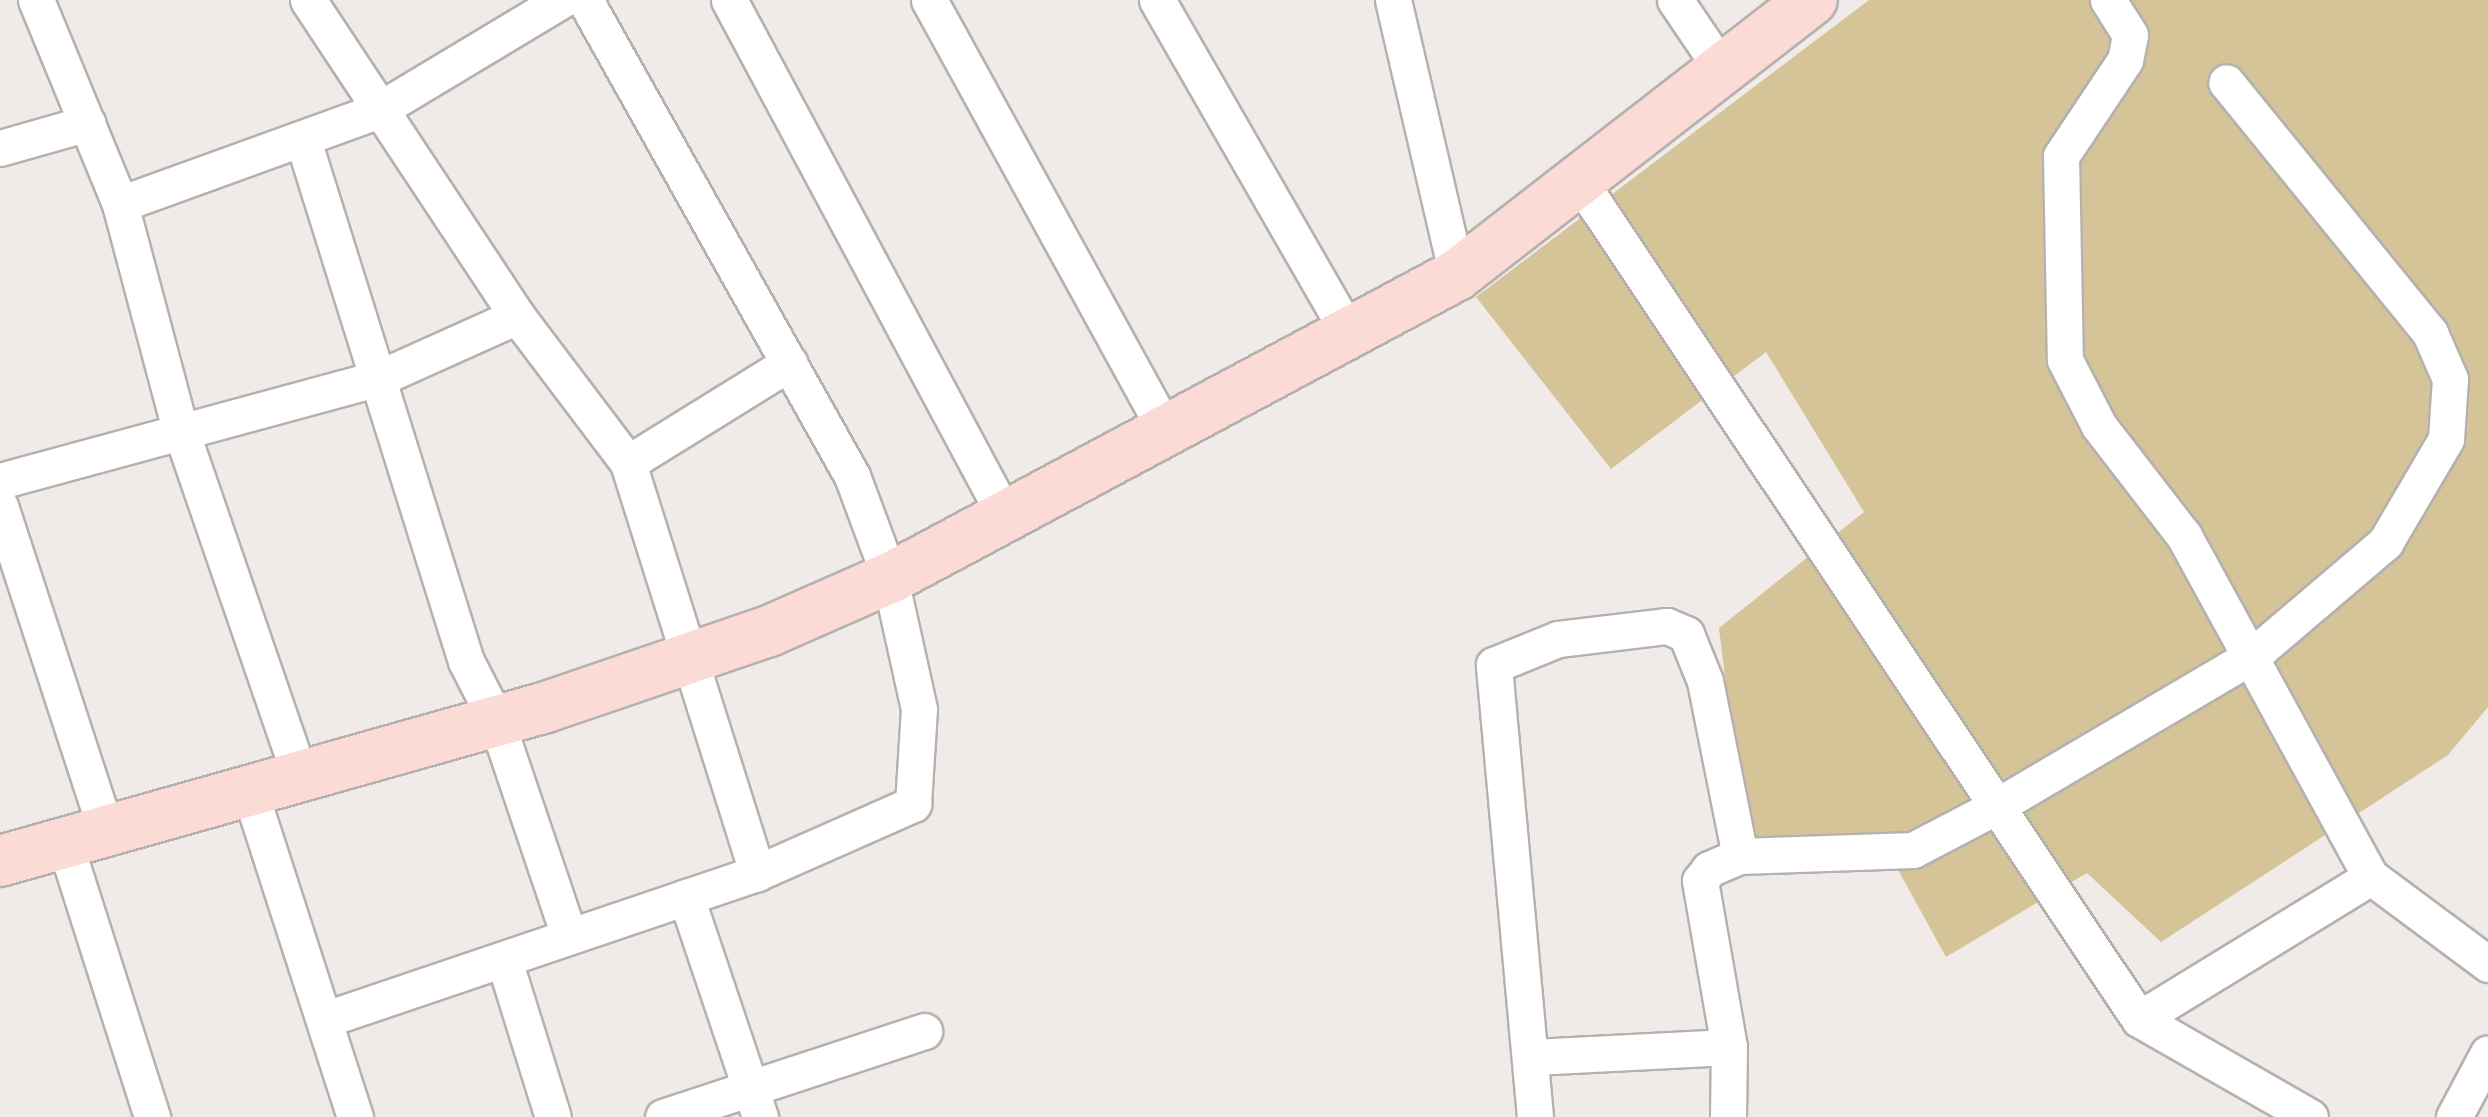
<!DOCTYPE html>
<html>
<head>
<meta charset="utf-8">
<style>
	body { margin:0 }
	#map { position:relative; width:2488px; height:1117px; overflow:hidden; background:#f0ebe8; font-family:Rubik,sans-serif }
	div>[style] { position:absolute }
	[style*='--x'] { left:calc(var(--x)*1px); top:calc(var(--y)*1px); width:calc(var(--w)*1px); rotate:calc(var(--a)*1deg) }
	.green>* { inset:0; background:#d5c498 }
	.roads { filter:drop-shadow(2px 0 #b6b1af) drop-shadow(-2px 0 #b6b1af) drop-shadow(0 2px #b6b1af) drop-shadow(0 -2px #b6b1af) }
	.street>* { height:35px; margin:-17.5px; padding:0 17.5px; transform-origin:17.5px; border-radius:17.5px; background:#fff }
	.secondary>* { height:50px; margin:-25px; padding:0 25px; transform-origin:25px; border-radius:25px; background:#fcdbd6 }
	span { translate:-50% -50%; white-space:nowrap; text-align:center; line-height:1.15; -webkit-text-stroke:8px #fdf8f6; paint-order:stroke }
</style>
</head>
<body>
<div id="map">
	<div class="green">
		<i style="clip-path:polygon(1869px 0,2488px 0,2488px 707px,2448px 755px,2161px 942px,2087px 873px,1946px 957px,1897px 868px,1746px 847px,1719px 628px,1864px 512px,1766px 352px,1611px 469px,1476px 297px)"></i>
	</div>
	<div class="roads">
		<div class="street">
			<i style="--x:36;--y:0;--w:221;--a:67.6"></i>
			<i style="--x:120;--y:204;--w:229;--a:75.1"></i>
			<i style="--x:179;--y:425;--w:371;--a:71"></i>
			<i style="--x:308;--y:0;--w:379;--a:56.5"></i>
			<i style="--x:517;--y:316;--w:184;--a:52.9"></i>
			<i style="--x:628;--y:463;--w:430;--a:72.5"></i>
			<i style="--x:729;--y:0;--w:583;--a:61.85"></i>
			<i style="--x:929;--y:0;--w:491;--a:61.2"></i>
			<i style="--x:1157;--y:0;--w:390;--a:60.1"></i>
			<i style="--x:1393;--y:0;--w:282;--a:76.9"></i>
			<i style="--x:1675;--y:0;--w:86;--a:55.9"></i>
			<i style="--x:2108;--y:0;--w:41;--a:57.8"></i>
			<i style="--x:2130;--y:35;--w:25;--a:101"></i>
			<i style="--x:2125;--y:60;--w:115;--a:123.7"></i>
			<i style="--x:2061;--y:156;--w:204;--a:88.9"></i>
			<i style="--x:2065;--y:360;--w:74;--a:62.7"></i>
			<i style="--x:2099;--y:426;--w:139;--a:52.3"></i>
			<i style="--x:2184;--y:536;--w:389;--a:61.3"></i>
			<i style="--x:303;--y:140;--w:546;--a:72.63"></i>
			<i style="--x:466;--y:661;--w:66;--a:63"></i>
			<i style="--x:496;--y:720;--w:225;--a:71.3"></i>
			<i style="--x:0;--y:148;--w:91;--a:-15.9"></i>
			<i style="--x:1582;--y:185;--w:1003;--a:56.26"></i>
			<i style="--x:2139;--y:1019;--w:197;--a:29.8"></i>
			<i style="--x:120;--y:204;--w:273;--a:-19.9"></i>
			<i style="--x:377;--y:111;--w:216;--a:-31"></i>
			<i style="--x:628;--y:463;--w:190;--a:-31.8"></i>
			<i style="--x:0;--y:481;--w:393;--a:-15.2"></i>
			<i style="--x:379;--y:378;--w:151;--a:-24.2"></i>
			<i style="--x:0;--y:506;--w:345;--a:71.9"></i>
			<i style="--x:249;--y:789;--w:345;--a:72.1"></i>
			<i style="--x:65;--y:844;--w:287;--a:72.3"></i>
			<i style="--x:686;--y:897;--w:232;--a:71.4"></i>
			<i style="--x:504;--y:960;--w:164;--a:72.7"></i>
			<i style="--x:326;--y:1019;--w:455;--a:-18.7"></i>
			<i style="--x:757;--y:873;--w:171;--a:-23.9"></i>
			<i style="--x:913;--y:804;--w:95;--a:-86.4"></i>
			<i style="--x:919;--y:709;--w:134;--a:-102.5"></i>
			<i style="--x:890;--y:578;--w:109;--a:-110.4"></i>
			<i style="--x:852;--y:476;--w:546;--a:-119.29"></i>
			<i style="--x:2139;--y:1019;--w:272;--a:-31.5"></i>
			<i style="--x:2371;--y:877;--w:146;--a:36.6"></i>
			<i style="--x:1533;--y:1057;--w:196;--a:-2.9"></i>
			<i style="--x:663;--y:1117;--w:275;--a:-18.2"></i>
			<i style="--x:1535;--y:1117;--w:454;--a:-95.2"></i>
			<i style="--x:1494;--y:665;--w:69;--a:-22.1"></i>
			<i style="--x:1558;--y:639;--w:110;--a:-6.8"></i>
			<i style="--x:1667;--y:626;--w:21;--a:23"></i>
			<i style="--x:1686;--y:634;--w:51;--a:68"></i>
			<i style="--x:1705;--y:681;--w:178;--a:78.7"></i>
			<i style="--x:1728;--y:1117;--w:70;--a:-89.2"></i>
			<i style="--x:1729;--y:1047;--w:169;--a:-99.9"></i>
			<i style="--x:1700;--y:881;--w:15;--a:-53"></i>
			<i style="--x:1709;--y:869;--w:34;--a:-23"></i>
			<i style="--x:1740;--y:856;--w:173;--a:-2"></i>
			<i style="--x:1913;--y:850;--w:95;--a:-27.6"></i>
			<i style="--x:1997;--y:806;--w:296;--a:-30.5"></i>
			<i style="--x:2252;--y:656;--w:175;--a:-40.4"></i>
			<i style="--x:2385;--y:543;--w:121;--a:-59.6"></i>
			<i style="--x:2446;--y:439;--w:60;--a:-86.2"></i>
			<i style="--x:2450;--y:379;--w:50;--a:-113.5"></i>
			<i style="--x:2430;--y:333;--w:323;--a:-129.1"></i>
			<i style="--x:2454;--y:1117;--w:72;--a:-62"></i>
		</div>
		<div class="secondary">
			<i style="--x:0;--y:861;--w:564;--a:-15.74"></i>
			<i style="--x:543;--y:708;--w:239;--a:-18.8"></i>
			<i style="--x:769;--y:631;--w:132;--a:-23.7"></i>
			<i style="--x:890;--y:578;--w:643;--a:-28.12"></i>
			<i style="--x:1457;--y:275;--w:449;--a:-37.8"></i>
		</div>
	</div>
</div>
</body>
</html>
